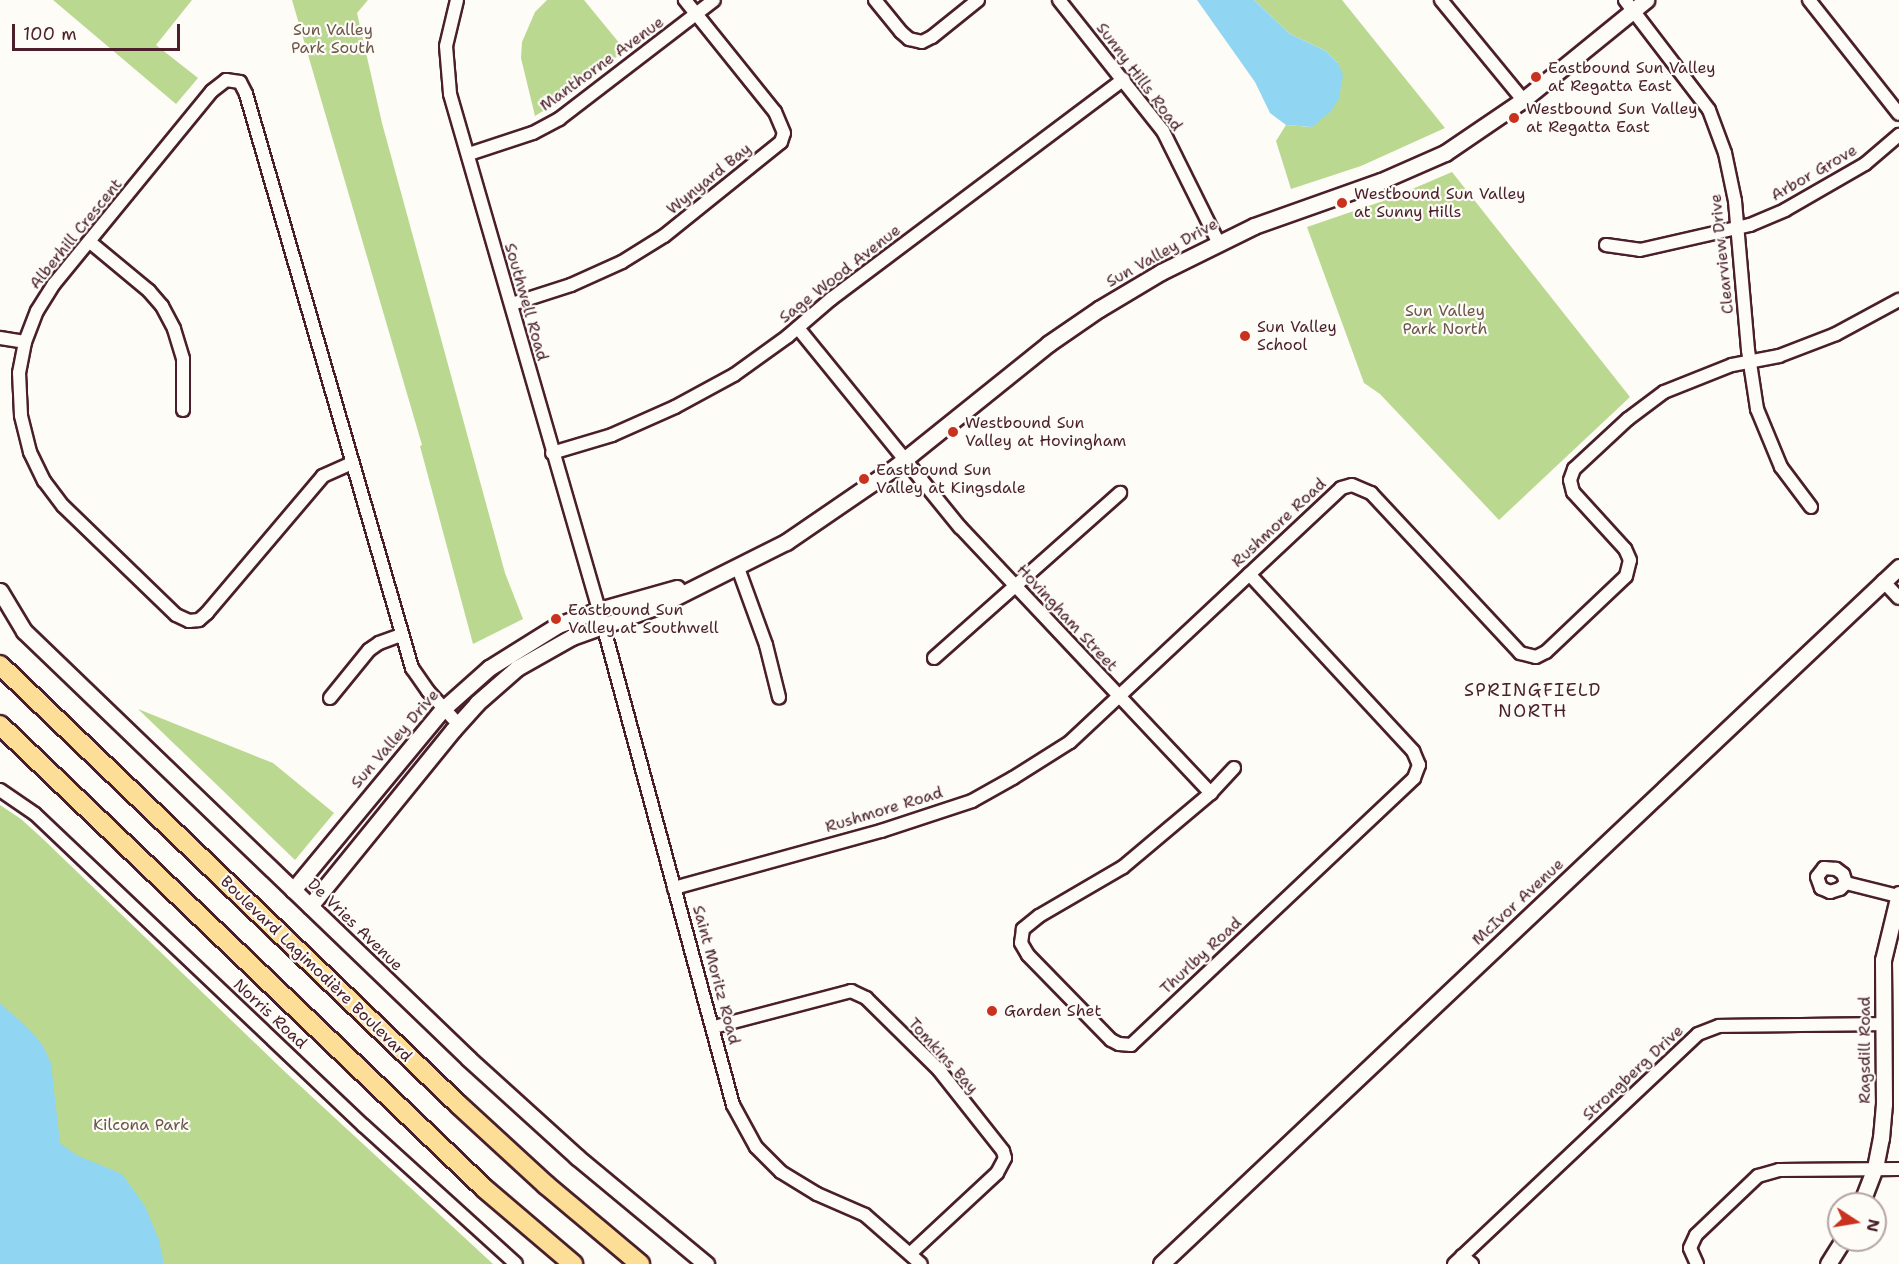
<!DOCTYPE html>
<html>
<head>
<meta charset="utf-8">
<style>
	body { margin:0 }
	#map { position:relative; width:1899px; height:1264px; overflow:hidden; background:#fdfcf7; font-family:"Shantell Sans",sans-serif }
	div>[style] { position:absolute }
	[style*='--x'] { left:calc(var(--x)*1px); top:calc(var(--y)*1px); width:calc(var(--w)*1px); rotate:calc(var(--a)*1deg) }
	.green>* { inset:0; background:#bbd890 }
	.water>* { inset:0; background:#90d5f2 }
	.roads { filter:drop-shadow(2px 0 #4a1f2b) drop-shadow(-2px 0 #4a1f2b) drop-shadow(0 2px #4a1f2b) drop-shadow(0 -2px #4a1f2b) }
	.minor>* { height:12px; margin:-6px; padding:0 6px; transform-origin:6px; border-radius:6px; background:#fdfcf7 }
	.tertiary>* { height:15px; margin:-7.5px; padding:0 7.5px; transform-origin:7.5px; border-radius:7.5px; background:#fdfcf7 }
	.primary>* { height:18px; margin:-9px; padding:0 9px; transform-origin:9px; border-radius:9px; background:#fdde96 }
	.dots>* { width:16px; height:16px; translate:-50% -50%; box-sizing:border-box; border:3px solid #fdfcf7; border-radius:50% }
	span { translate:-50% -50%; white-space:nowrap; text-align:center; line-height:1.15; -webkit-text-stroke:4.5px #fdfcf7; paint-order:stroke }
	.park-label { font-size:16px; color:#6c5649 }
	.street-label { font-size:16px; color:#4a1f2b }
	.poi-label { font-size:16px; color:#4a1f2b }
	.left { translate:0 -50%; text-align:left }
	.neighbourhood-label { font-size:18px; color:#4a1f2b; letter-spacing:1.5px }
	.north { position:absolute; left:1827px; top:1192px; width:60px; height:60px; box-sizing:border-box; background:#fdfcf7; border:2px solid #b5a4a5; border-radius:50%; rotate:102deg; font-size:16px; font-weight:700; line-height:24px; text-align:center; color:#4a1f2b }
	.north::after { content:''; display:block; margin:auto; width:21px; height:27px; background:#c8321e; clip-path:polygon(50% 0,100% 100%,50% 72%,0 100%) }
	.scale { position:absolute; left:12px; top:24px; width:168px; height:27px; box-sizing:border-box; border:3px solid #4a1f2b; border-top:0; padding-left:8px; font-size:18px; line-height:21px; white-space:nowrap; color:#4a1f2b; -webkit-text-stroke:4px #fdfcf7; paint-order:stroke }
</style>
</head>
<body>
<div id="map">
	<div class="green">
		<i style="clip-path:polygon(53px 0,192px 0,156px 45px,198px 78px,176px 104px)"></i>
		<i style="clip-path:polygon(292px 0,368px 0,357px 13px,382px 123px,505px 573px,523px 619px,473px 644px,420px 446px,422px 445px)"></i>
		<i style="clip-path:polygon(547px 0,584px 0,625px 50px,566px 97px,535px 116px,521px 58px,522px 42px,535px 12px)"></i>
		<i style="clip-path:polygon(1254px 0,1342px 0,1445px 128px,1361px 166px,1291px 189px,1276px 141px,1286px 125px,1311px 127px,1338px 63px,1326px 51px,1290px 34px)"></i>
		<i style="clip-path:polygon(1452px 172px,1630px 397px,1499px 520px,1380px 394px,1364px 383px,1307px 227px,1389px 199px)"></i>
		<i style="clip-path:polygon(138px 709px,273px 763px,334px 813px,295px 860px)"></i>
		<i style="clip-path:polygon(0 805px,21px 819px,43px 839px,283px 1070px,493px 1264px,0 1264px)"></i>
	</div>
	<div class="water">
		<i style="clip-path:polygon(1197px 0,1254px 0,1290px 34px,1326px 51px,1338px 63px,1343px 75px,1339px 99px,1331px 111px,1312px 127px,1286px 125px,1270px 113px,1255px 82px)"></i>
		<i style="clip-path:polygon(0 1003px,31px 1031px,43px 1046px,51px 1063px,60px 1143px,76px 1155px,122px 1174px,145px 1206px,159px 1240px,164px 1264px,0 1264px)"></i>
	</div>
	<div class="roads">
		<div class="minor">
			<i style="--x:457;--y:0;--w:47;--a:103.4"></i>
			<i style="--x:446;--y:46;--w:48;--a:85.2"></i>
			<i style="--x:450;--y:94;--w:537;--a:73.89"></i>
			<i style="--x:599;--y:610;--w:513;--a:74.85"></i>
			<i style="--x:733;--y:1105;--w:48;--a:61.3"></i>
			<i style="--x:756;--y:1147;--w:35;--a:45"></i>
			<i style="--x:781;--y:1172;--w:42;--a:31.4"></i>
			<i style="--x:817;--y:1194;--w:52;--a:23.6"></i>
			<i style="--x:865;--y:1215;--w:74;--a:41.2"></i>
			<i style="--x:875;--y:0;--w:41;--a:50.9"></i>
			<i style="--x:901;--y:32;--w:11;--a:41"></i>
			<i style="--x:909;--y:39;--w:13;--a:13"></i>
			<i style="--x:922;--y:42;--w:11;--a:-27"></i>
			<i style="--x:932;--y:37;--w:59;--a:-38.8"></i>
			<i style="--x:1059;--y:0;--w:167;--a:51.6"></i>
			<i style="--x:1163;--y:131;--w:124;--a:63.6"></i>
			<i style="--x:1441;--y:0;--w:129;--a:50.6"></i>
			<i style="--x:1625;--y:0;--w:138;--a:52.6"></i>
			<i style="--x:1709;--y:110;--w:46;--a:69.6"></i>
			<i style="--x:1725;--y:153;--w:49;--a:78.2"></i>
			<i style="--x:1735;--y:201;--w:150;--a:85"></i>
			<i style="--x:1748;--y:350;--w:60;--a:81.3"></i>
			<i style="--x:1757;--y:409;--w:63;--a:67.5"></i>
			<i style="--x:1781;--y:467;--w:50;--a:53.1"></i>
			<i style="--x:1809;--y:0;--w:145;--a:51.7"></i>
			<i style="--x:469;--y:154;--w:67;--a:-18.2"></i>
			<i style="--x:533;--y:133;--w:30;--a:-28"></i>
			<i style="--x:559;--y:119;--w:195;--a:-37.5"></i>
			<i style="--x:90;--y:242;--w:77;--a:39.7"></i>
			<i style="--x:149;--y:291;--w:20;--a:49"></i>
			<i style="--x:162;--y:306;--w:26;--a:62"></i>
			<i style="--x:174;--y:329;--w:31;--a:73"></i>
			<i style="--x:183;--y:359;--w:51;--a:90"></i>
			<i style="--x:1606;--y:245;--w:34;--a:8"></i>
			<i style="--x:1640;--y:250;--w:113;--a:-12.8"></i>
			<i style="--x:1750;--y:225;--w:38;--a:-23"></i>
			<i style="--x:1785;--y:210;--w:92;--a:-29.9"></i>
			<i style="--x:1865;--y:164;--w:45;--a:-40.5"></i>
			<i style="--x:512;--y:304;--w:62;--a:-17.9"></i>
			<i style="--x:571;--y:285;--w:56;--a:-24.3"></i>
			<i style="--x:622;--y:262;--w:49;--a:-31.8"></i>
			<i style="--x:664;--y:236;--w:150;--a:-38.8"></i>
			<i style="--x:781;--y:142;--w:9;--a:-72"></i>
			<i style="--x:784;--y:133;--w:23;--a:-113"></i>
			<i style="--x:775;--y:112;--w:144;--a:-128.8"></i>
			<i style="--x:798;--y:328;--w:257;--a:50.9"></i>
			<i style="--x:960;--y:527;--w:366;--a:46.7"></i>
			<i style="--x:0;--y:338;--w:25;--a:9"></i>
			<i style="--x:552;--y:453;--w:63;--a:-16.7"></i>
			<i style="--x:612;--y:435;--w:69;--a:-24"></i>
			<i style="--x:675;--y:407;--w:67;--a:-28.5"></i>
			<i style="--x:734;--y:375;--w:67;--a:-35.8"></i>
			<i style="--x:788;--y:336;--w:57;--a:-40.7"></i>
			<i style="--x:831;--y:299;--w:366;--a:-36.9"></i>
			<i style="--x:352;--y:463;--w:32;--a:156"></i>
			<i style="--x:323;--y:476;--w:180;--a:130.3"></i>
			<i style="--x:207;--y:613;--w:11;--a:139"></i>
			<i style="--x:199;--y:620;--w:10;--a:174"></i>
			<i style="--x:189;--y:621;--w:14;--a:-155"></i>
			<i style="--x:176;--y:615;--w:157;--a:-136"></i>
			<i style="--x:63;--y:506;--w:31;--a:-127"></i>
			<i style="--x:44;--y:481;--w:32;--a:-116"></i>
			<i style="--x:30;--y:452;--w:38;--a:-104"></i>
			<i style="--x:21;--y:415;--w:42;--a:-92.7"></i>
			<i style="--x:19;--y:373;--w:32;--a:-79"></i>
			<i style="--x:25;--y:342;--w:33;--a:-69"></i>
			<i style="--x:37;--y:311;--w:32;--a:-58"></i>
			<i style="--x:54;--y:284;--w:249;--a:-50.7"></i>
			<i style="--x:212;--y:91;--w:18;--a:-38"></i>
			<i style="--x:226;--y:80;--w:14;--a:8"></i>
			<i style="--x:240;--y:82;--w:13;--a:63"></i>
			<i style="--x:246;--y:94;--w:598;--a:73.87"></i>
			<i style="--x:412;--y:668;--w:28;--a:55"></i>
			<i style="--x:428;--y:691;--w:45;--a:47.7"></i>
			<i style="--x:738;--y:568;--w:82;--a:70"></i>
			<i style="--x:766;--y:645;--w:54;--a:76"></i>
			<i style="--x:1883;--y:581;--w:23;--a:47"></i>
			<i style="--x:934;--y:658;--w:249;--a:-41.6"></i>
			<i style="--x:330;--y:698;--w:62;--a:-50.9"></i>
			<i style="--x:369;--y:650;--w:12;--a:-35"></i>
			<i style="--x:379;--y:643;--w:23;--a:-20"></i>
			<i style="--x:1234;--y:768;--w:34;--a:133"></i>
			<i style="--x:1211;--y:793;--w:115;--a:139.9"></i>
			<i style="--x:1123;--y:867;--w:97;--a:149.7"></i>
			<i style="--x:1039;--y:916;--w:21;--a:141"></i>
			<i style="--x:1023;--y:929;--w:14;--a:98"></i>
			<i style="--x:1021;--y:943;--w:14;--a:60"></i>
			<i style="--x:1028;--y:955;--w:119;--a:45.7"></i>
			<i style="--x:1111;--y:1040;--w:9;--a:27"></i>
			<i style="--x:1119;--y:1044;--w:12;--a:5"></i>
			<i style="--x:1131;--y:1045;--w:389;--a:-43.3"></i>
			<i style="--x:1414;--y:778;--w:14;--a:-69"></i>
			<i style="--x:1419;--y:765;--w:15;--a:-113"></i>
			<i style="--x:1413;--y:751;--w:241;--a:-132.8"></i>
			<i style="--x:0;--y:790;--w:42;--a:34.4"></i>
			<i style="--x:35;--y:814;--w:453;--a:43.5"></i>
			<i style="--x:364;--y:1126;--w:205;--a:42.2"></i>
			<i style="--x:1846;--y:883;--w:9;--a:-108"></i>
			<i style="--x:1843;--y:874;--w:9;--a:-144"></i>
			<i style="--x:1836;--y:869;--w:12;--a:-175"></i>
			<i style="--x:1824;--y:868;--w:11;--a:128"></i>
			<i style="--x:1817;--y:877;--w:12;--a:70"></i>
			<i style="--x:1821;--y:888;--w:10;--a:24"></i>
			<i style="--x:1830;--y:892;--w:10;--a:-17"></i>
			<i style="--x:1840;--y:889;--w:8;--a:-45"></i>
			<i style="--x:1846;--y:883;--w:54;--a:14"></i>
			<i style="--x:674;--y:888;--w:215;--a:-15.4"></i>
			<i style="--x:881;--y:831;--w:96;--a:-18.2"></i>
			<i style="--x:972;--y:801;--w:47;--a:-29.3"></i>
			<i style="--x:1013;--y:778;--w:67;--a:-32.3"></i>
			<i style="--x:1070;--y:742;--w:371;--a:-43.1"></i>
			<i style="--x:1341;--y:488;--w:11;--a:-15"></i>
			<i style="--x:1352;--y:485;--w:21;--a:23"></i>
			<i style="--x:1371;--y:493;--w:219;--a:47"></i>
			<i style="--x:1520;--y:653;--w:16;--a:14"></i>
			<i style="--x:1536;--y:657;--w:11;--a:-27"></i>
			<i style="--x:1546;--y:652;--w:110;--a:-43.5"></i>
			<i style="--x:1626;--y:576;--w:16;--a:-76"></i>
			<i style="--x:1630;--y:560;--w:12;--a:-114"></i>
			<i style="--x:1625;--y:549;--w:77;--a:-132.4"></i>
			<i style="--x:1573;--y:492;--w:12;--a:-104"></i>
			<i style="--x:1570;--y:480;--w:12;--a:-70"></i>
			<i style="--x:1574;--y:469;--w:74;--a:-42.8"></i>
			<i style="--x:1628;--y:419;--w:45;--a:-36.9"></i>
			<i style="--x:1664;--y:392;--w:73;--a:-21.7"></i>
			<i style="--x:1732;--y:365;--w:48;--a:-10.8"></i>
			<i style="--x:1779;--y:356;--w:61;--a:-21.1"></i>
			<i style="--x:1836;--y:334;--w:72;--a:-28.4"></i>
			<i style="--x:714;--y:1027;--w:142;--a:-14.7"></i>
			<i style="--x:851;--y:991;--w:17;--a:25"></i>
			<i style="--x:866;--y:998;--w:103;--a:44.6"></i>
			<i style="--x:939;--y:1070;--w:103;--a:51.7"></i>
			<i style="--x:1003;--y:1151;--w:7;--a:74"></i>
			<i style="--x:1005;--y:1158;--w:17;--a:118"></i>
			<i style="--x:997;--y:1173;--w:117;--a:137.1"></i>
			<i style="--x:1462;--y:1256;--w:13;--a:39"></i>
			<i style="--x:1454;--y:1264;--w:335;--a:-43.3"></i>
			<i style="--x:1698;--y:1034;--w:22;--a:-21"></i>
			<i style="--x:1719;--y:1026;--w:165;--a:-0.7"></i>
			<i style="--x:1697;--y:1264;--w:17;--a:-114"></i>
			<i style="--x:1690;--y:1248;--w:14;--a:-65"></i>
			<i style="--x:1696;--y:1235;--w:86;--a:-43.6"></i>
			<i style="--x:1758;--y:1176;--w:22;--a:-16"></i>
			<i style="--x:1779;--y:1170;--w:120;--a:-0.5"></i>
		</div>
		<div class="tertiary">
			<i style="--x:0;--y:591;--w:47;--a:59"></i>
			<i style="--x:24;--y:631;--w:617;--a:43.88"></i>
			<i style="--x:469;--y:1059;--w:146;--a:42.2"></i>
			<i style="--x:577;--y:1157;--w:168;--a:39.7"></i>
			<i style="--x:293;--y:890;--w:235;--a:-50.4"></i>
			<i style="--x:443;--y:709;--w:62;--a:-41.7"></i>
			<i style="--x:489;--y:668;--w:81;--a:-31.9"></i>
			<i style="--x:558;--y:625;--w:44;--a:-20.1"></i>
			<i style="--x:599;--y:610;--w:81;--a:-15.8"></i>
			<i style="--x:310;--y:906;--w:227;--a:-50.9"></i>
			<i style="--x:453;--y:730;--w:36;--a:-48"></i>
			<i style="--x:477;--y:703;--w:53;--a:-41.2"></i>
			<i style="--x:517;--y:668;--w:63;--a:-29.4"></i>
			<i style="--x:572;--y:637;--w:91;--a:-19.8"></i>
			<i style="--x:658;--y:606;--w:143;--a:-26.6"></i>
			<i style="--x:786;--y:542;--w:131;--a:-34.4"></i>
			<i style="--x:894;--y:468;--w:198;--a:-38.8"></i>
			<i style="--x:1048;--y:344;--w:62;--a:-34.5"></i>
			<i style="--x:1099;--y:309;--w:72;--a:-30.8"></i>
			<i style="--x:1161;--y:272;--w:104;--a:-26.3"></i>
			<i style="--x:1254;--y:226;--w:135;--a:-19.5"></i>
			<i style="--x:1381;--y:181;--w:70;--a:-23.6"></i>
			<i style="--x:1445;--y:153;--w:94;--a:-34.2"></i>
			<i style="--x:1523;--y:100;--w:159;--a:-39.1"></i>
			<i style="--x:1861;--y:1204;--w:39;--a:-69"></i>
			<i style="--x:1875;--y:1168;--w:31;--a:-79"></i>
			<i style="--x:1881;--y:1138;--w:34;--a:-85"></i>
			<i style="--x:1884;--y:1104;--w:144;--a:-90.4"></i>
			<i style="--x:1883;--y:960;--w:68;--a:-76.4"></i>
			<i style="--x:1161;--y:1264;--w:1015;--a:-43.36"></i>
			<i style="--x:1828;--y:1264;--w:28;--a:-58"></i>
		</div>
		<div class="primary">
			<i style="--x:0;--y:665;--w:636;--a:43.79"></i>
			<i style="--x:459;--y:1105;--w:118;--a:42.6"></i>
			<i style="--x:546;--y:1185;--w:123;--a:40"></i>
			<i style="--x:0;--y:725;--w:671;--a:43.73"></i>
			<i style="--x:485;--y:1189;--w:116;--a:40.4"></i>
		</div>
	</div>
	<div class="dots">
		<i style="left:1536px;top:77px;background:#c8321e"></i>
		<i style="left:1514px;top:118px;background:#c8321e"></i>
		<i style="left:1342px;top:203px;background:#c8321e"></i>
		<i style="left:1245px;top:336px;background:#c8321e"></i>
		<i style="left:953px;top:432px;background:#c8321e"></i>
		<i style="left:864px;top:479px;background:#c8321e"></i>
		<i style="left:556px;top:619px;background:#c8321e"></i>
		<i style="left:992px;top:1011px;background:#c8321e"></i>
	</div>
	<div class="park-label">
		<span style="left:333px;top:39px">Sun Valley<br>Park South</span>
		<span style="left:1445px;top:320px">Sun Valley<br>Park North</span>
		<span style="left:141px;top:1125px">Kilcona Park</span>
	</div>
	<div class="street-label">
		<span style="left:602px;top:64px;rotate:-36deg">Manthorne Avenue</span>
		<span style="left:1139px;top:77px;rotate:53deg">Sunny Hills Road</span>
		<span style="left:1814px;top:173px;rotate:-30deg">Arbor Grove</span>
		<span style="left:709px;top:179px;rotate:-39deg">Wynyard Bay</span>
		<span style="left:76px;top:234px;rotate:-51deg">Alberhill Crescent</span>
		<span style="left:1162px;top:253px;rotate:-29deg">Sun Valley Drive</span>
		<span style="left:1722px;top:254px;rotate:-96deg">Clearview Drive</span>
		<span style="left:840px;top:274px;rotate:-38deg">Sage Wood Avenue</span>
		<span style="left:526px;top:302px;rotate:74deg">Southwell Road</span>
		<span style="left:1279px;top:523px;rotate:-43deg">Rushmore Road</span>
		<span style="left:1067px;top:618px;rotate:47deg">Hovingham Street</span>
		<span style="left:395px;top:739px;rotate:-49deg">Sun Valley Drive</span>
		<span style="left:884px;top:810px;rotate:-17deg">Rushmore Road</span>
		<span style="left:1518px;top:902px;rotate:-43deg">McIvor Avenue</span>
		<span style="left:355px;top:925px;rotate:44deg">De Vries Avenue</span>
		<span style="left:1201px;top:956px;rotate:-43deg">Thurlby Road</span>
		<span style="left:316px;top:969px;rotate:44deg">Boulevard Lagimodière Boulevard</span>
		<span style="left:716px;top:975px;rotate:75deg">Saint Moritz Road</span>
		<span style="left:270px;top:1014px;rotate:43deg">Norris Road</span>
		<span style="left:1865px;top:1050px;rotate:-90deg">Ragsdill Road</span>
		<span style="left:943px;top:1056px;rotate:48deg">Tomkins Bay</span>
		<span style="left:1633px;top:1073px;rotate:-43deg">Strongberg Drive</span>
	</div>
	<div class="poi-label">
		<span class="left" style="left:1548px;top:77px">Eastbound Sun Valley<br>at Regatta East</span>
		<span class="left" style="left:1526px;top:118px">Westbound Sun Valley<br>at Regatta East</span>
		<span class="left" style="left:1354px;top:203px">Westbound Sun Valley<br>at Sunny Hills</span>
		<span class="left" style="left:1257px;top:336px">Sun Valley<br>School</span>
		<span class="left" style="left:965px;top:432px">Westbound Sun<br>Valley at Hovingham</span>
		<span class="left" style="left:876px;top:479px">Eastbound Sun<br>Valley at Kingsdale</span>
		<span class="left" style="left:568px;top:619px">Eastbound Sun<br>Valley at Southwell</span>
		<span class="left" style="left:1004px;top:1011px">Garden Shet</span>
	</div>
	<div class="neighbourhood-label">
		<span style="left:1533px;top:701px">SPRINGFIELD<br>NORTH</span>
	</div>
	<div class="north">N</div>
	<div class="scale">100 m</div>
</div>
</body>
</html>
